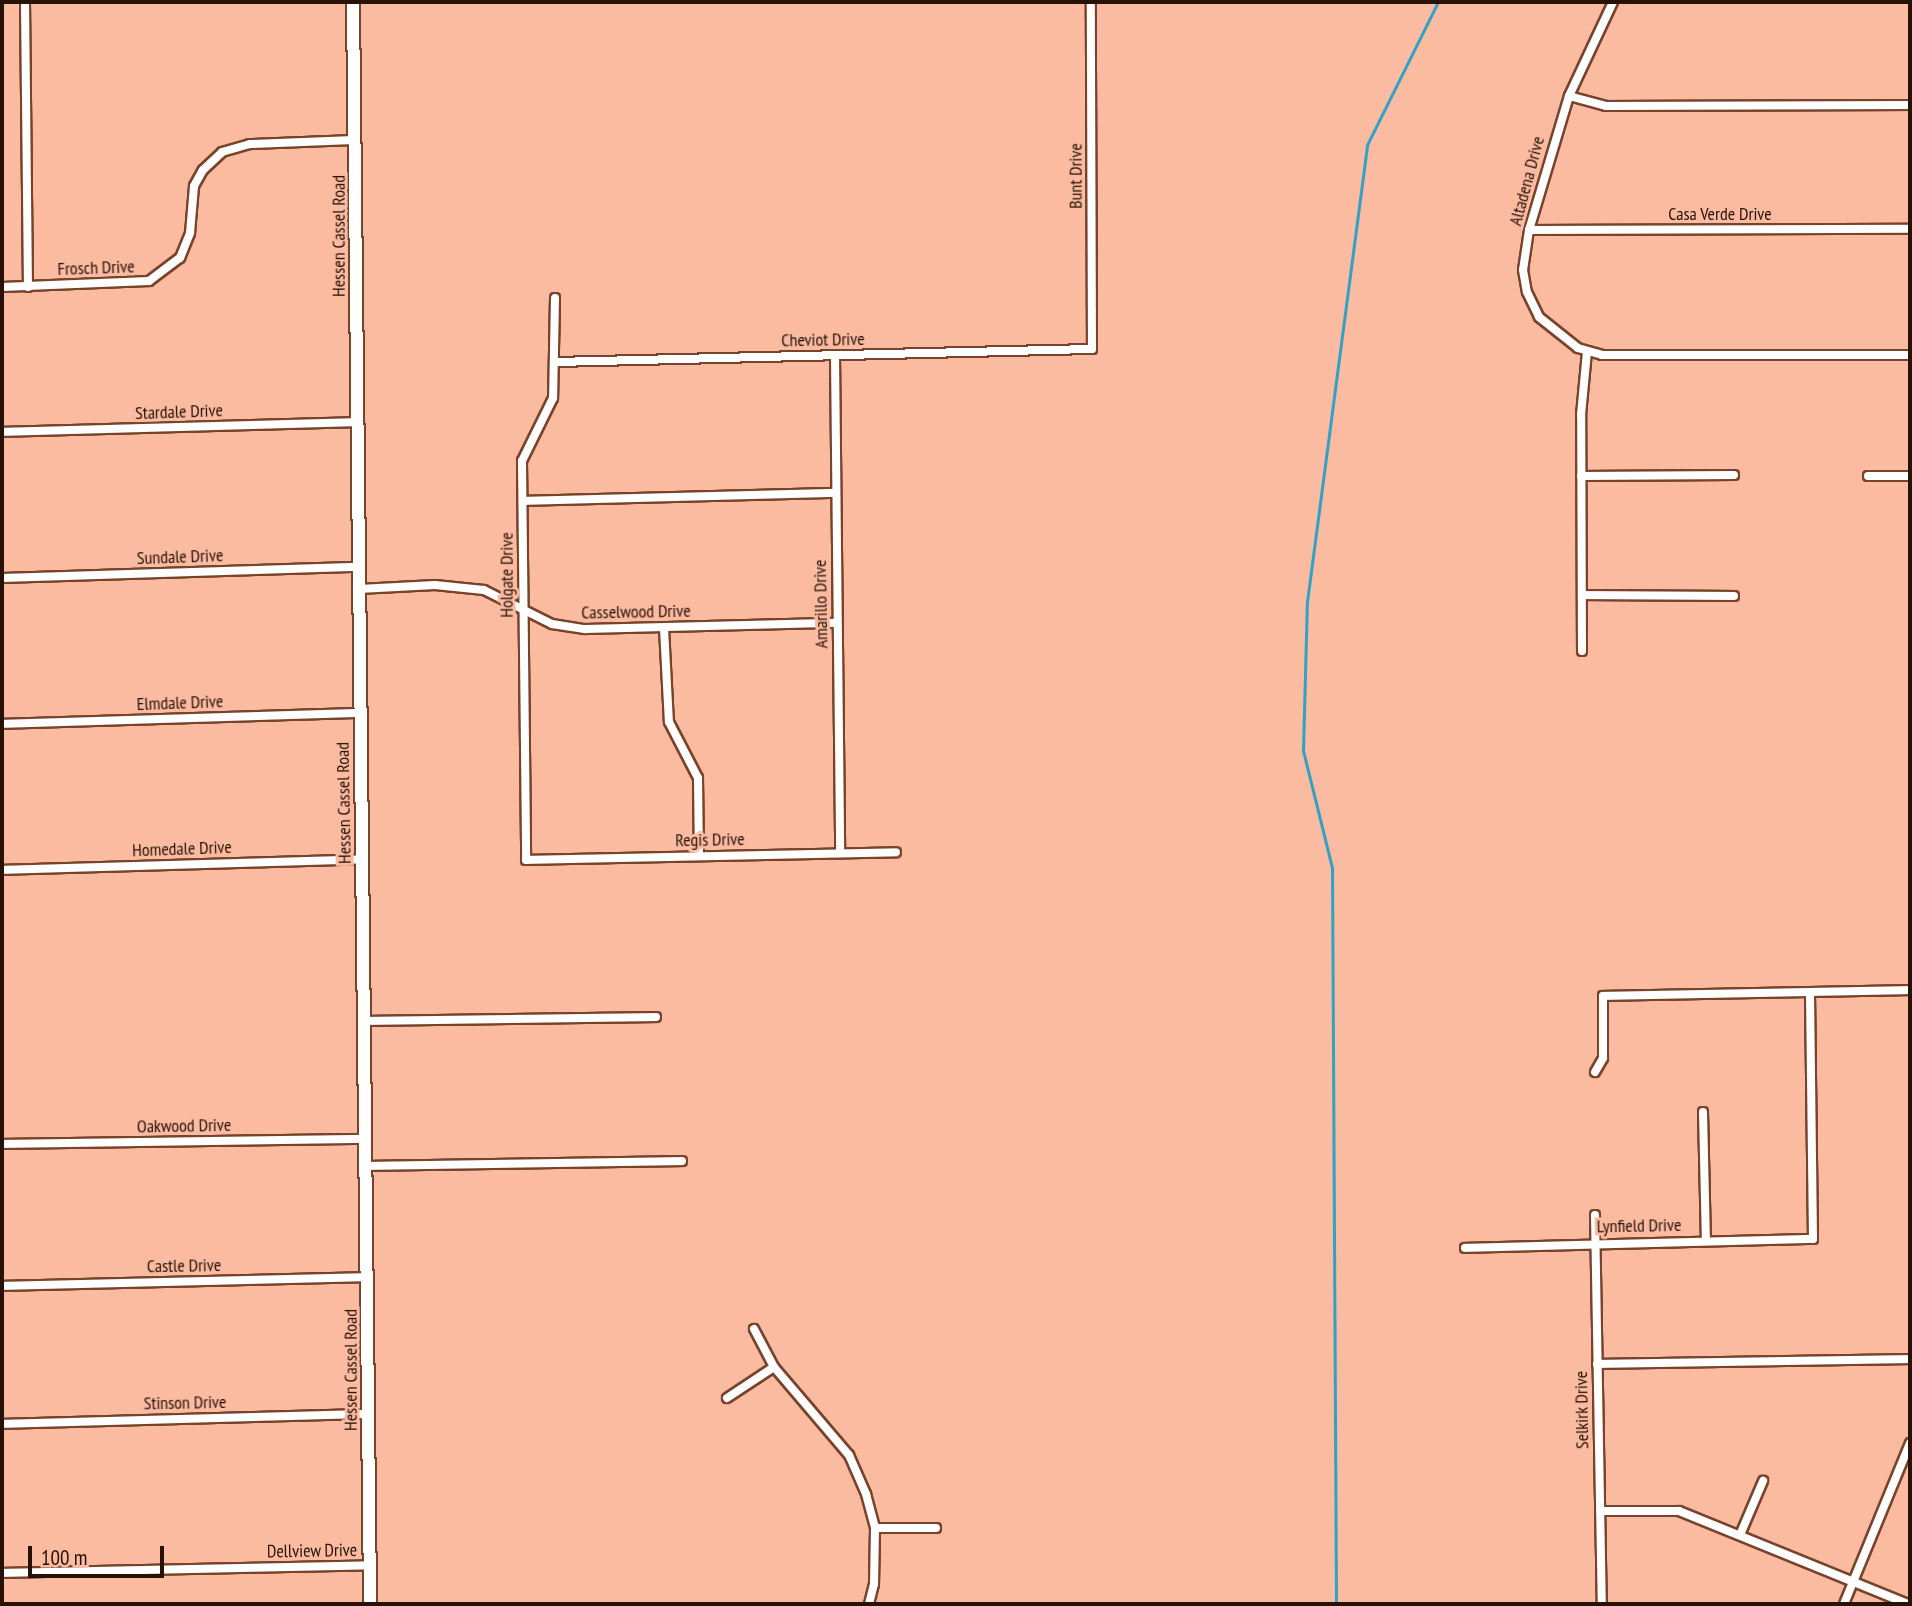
<!DOCTYPE html>
<html>
<head>
<meta charset="utf-8">
<style>
	body { margin:0 }
	#map { position:relative; width:1912px; height:1606px; overflow:hidden; background:#fabba0; font-family:"PT Sans Narrow",sans-serif }
	div>[style] { position:absolute }
	[style*='--x'] { left:calc(var(--x)*1px); top:calc(var(--y)*1px); width:calc(var(--w)*1px); rotate:calc(var(--a)*1deg) }
	.stream>* { height:2.5px; margin:-1.25px; padding:0 1.25px; transform-origin:1.25px; border-radius:1.25px; background:#33a0c4 }
	.roads { filter:drop-shadow(2px 0 #78432b) drop-shadow(-2px 0 #78432b) drop-shadow(0 2px #78432b) drop-shadow(0 -2px #78432b) }
	.minor>* { height:8px; margin:-4px; padding:0 4px; transform-origin:4px; border-radius:4px; background:#fff }
	.secondary>* { height:12px; margin:-6px; padding:0 6px; transform-origin:6px; border-radius:6px; background:#fff }
	span { translate:-50% -50%; white-space:nowrap; text-align:center; line-height:1.15; -webkit-text-stroke:6px #fabba0; paint-order:stroke }
	.street-label { font-size:18px; color:#281208 }
	.frame { position:absolute; inset:0; border:4px solid #281208; pointer-events:none }
	.scale { position:absolute; left:28px; top:1546px; width:136px; height:32px; box-sizing:border-box; border:4px solid #281208; border-top:0; padding-left:9px; font-size:21px; line-height:24px; white-space:nowrap; color:#281208; -webkit-text-stroke:5px #fabba0; paint-order:stroke }
</style>
</head>
<body>
<div id="map">
	<div class="stream">
		<i style="--x:1336;--y:1604;--w:736;--a:-90.31"></i>
		<i style="--x:1332;--y:868;--w:121;--a:-103.9"></i>
		<i style="--x:1303;--y:751;--w:149;--a:-88.5"></i>
		<i style="--x:1307;--y:602;--w:461;--a:-82.5"></i>
		<i style="--x:1367;--y:145;--w:160;--a:-63.6"></i>
	</div>
	<div class="roads">
		<div class="minor">
			<i style="--x:25;--y:2;--w:285;--a:89.4"></i>
			<i style="--x:1613;--y:2;--w:104;--a:115.1"></i>
			<i style="--x:1569;--y:96;--w:140;--a:106.6"></i>
			<i style="--x:1529;--y:230;--w:40;--a:98.5"></i>
			<i style="--x:1523;--y:270;--w:22;--a:80"></i>
			<i style="--x:1527;--y:292;--w:28;--a:64"></i>
			<i style="--x:1539;--y:317;--w:50;--a:38.5"></i>
			<i style="--x:1578;--y:348;--w:25;--a:16"></i>
			<i style="--x:1602;--y:355;--w:308;--a:0"></i>
			<i style="--x:1569;--y:96;--w:38;--a:15"></i>
			<i style="--x:1606;--y:106;--w:304;--a:-0.2"></i>
			<i style="--x:1529;--y:230;--w:381;--a:-0.2"></i>
			<i style="--x:2;--y:287;--w:147;--a:-2.3"></i>
			<i style="--x:149;--y:281;--w:39;--a:-37"></i>
			<i style="--x:180;--y:258;--w:27;--a:-68"></i>
			<i style="--x:190;--y:233;--w:47;--a:-85.1"></i>
			<i style="--x:194;--y:186;--w:18;--a:-61"></i>
			<i style="--x:203;--y:170;--w:26;--a:-43"></i>
			<i style="--x:222;--y:152;--w:29;--a:-16"></i>
			<i style="--x:250;--y:144;--w:106;--a:-2.2"></i>
			<i style="--x:555;--y:298;--w:100;--a:91.1"></i>
			<i style="--x:553;--y:398;--w:70;--a:116.2"></i>
			<i style="--x:522;--y:461;--w:399;--a:89.4"></i>
			<i style="--x:526;--y:860;--w:370;--a:-1.2"></i>
			<i style="--x:835;--y:356;--w:497;--a:89.4"></i>
			<i style="--x:555;--y:362;--w:537;--a:-1.39"></i>
			<i style="--x:1092;--y:349;--w:347;--a:-90.2"></i>
			<i style="--x:2;--y:432;--w:355;--a:-1.6"></i>
			<i style="--x:1581;--y:476;--w:153;--a:-0.4"></i>
			<i style="--x:1868;--y:476;--w:42;--a:0"></i>
			<i style="--x:523;--y:501;--w:312;--a:-1.5"></i>
			<i style="--x:2;--y:578;--w:357;--a:-1.8"></i>
			<i style="--x:359;--y:589;--w:76;--a:-3"></i>
			<i style="--x:435;--y:585;--w:49;--a:5.8"></i>
			<i style="--x:484;--y:590;--w:76;--a:26.6"></i>
			<i style="--x:552;--y:624;--w:33;--a:9"></i>
			<i style="--x:585;--y:629;--w:252;--a:-1.4"></i>
			<i style="--x:1582;--y:595;--w:152;--a:0.4"></i>
			<i style="--x:664;--y:628;--w:94;--a:87"></i>
			<i style="--x:669;--y:722;--w:63;--a:62.6"></i>
			<i style="--x:698;--y:778;--w:78;--a:89.3"></i>
			<i style="--x:1582;--y:651;--w:236;--a:-90.2"></i>
			<i style="--x:1581;--y:415;--w:63;--a:-84.6"></i>
			<i style="--x:2;--y:724;--w:358;--a:-1.8"></i>
			<i style="--x:2;--y:870;--w:361;--a:-1.7"></i>
			<i style="--x:365;--y:1021;--w:291;--a:-0.8"></i>
			<i style="--x:1595;--y:1072;--w:16;--a:-60"></i>
			<i style="--x:1603;--y:1058;--w:62;--a:-90"></i>
			<i style="--x:1603;--y:996;--w:307;--a:-1.1"></i>
			<i style="--x:1703;--y:1112;--w:129;--a:88.7"></i>
			<i style="--x:2;--y:1144;--w:365;--a:-0.8"></i>
			<i style="--x:367;--y:1166;--w:315;--a:-0.9"></i>
			<i style="--x:1595;--y:1215;--w:389;--a:89"></i>
			<i style="--x:1465;--y:1248;--w:348;--a:-1.5"></i>
			<i style="--x:1813;--y:1239;--w:246;--a:-90.7"></i>
			<i style="--x:2;--y:1286;--w:366;--a:-1.4"></i>
			<i style="--x:754;--y:1329;--w:43;--a:62.2"></i>
			<i style="--x:774;--y:1367;--w:116;--a:49.6"></i>
			<i style="--x:849;--y:1455;--w:43;--a:66.4"></i>
			<i style="--x:866;--y:1494;--w:35;--a:75"></i>
			<i style="--x:875;--y:1528;--w:56;--a:91"></i>
			<i style="--x:874;--y:1584;--w:21;--a:104"></i>
			<i style="--x:1597;--y:1364;--w:313;--a:-0.9"></i>
			<i style="--x:727;--y:1398;--w:56;--a:-33.4"></i>
			<i style="--x:2;--y:1424;--w:367;--a:-1.6"></i>
			<i style="--x:1600;--y:1511;--w:79;--a:0"></i>
			<i style="--x:1679;--y:1511;--w:247;--a:22.1"></i>
			<i style="--x:875;--y:1528;--w:61;--a:0"></i>
			<i style="--x:1740;--y:1535;--w:59;--a:-66.9"></i>
			<i style="--x:2;--y:1573;--w:368;--a:-1.2"></i>
			<i style="--x:1844;--y:1604;--w:174;--a:-67.7"></i>
		</div>
		<div class="secondary">
			<i style="--x:353;--y:2;--w:1602;--a:89.39"></i>
		</div>
	</div>
	<div class="street-label">
		<span style="left:1076px;top:176px;rotate:-90deg">Bunt Drive</span>
		<span style="left:1527px;top:181px;rotate:-75deg">Altadena Drive</span>
		<span style="left:1720px;top:214px">Casa Verde Drive</span>
		<span style="left:339px;top:236px;rotate:-90deg">Hessen Cassel Road</span>
		<span style="left:96px;top:268px;rotate:-2deg">Frosch Drive</span>
		<span style="left:823px;top:340px;rotate:-1deg">Cheviot Drive</span>
		<span style="left:179px;top:412px;rotate:-2deg">Stardale Drive</span>
		<span style="left:180px;top:557px;rotate:-2deg">Sundale Drive</span>
		<span style="left:507px;top:575px;rotate:-90deg">Holgate Drive</span>
		<span style="left:821px;top:604px;rotate:-91deg">Amarillo Drive</span>
		<span style="left:636px;top:612px;rotate:-1deg">Casselwood Drive</span>
		<span style="left:180px;top:703px;rotate:-2deg">Elmdale Drive</span>
		<span style="left:344px;top:803px;rotate:-91deg">Hessen Cassel Road</span>
		<span style="left:710px;top:840px;rotate:-1deg">Regis Drive</span>
		<span style="left:182px;top:849px;rotate:-2deg">Homedale Drive</span>
		<span style="left:184px;top:1126px;rotate:-1deg">Oakwood Drive</span>
		<span style="left:1639px;top:1226px;rotate:-1deg">Lynfield Drive</span>
		<span style="left:184px;top:1266px;rotate:-1deg">Castle Drive</span>
		<span style="left:351px;top:1370px;rotate:-90deg">Hessen Cassel Road</span>
		<span style="left:185px;top:1403px;rotate:-1deg">Stinson Drive</span>
		<span style="left:1582px;top:1410px;rotate:-91deg">Selkirk Drive</span>
		<span style="left:312px;top:1551px;rotate:-1deg">Dellview Drive</span>
	</div>
	<div class="frame"></div>
	<div class="scale">100 m</div>
</div>
</body>
</html>
